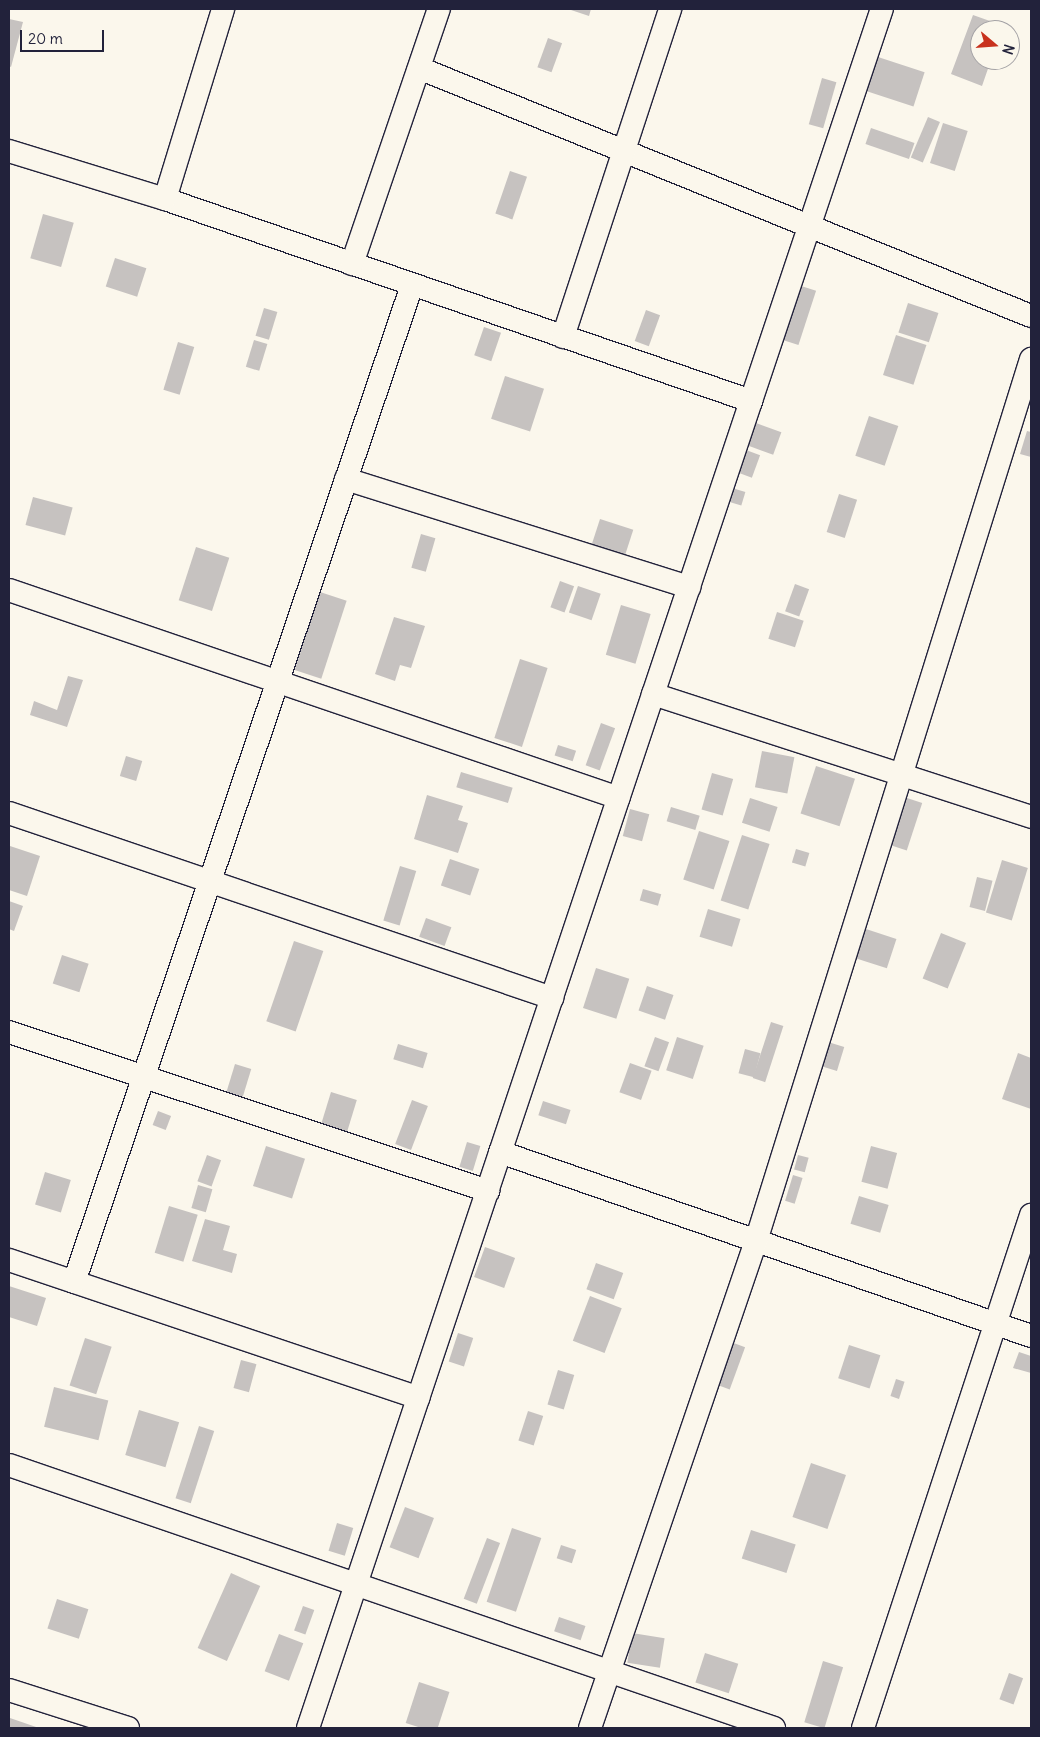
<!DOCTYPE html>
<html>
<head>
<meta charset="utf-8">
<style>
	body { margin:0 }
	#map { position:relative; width:1040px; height:1737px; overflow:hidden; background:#fbf7ec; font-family:Delius,sans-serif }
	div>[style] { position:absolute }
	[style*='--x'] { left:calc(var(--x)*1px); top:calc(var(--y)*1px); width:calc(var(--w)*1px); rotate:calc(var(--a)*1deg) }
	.building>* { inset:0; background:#c6c2c0; transform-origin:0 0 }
	.roads { filter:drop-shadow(1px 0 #22223b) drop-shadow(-1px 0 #22223b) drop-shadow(0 1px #22223b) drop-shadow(0 -1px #22223b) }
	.minor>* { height:22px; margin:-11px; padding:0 11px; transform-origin:11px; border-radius:11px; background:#fbf7ec }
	span { translate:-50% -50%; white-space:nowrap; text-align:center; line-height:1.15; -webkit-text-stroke:4.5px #fbf7ec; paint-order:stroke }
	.frame { position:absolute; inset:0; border:10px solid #22223b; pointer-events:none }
	.north { position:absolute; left:970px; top:20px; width:50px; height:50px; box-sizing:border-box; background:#fbf7ec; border:1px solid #a4a2a5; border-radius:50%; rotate:108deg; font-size:14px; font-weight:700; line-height:20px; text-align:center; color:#22223b }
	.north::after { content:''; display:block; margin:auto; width:18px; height:22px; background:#c8321e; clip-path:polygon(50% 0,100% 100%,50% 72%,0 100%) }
	.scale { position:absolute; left:20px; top:30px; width:84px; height:22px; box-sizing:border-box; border:2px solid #22223b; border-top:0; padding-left:6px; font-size:15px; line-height:18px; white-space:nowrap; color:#22223b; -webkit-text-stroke:4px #fbf7ec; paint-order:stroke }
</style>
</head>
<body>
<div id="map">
	<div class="building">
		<i style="clip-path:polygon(568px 9px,591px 9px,589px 16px)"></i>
		<i style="clip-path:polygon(973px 15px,1004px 26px,980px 30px,980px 60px,991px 60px,982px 86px,951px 74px)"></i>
		<i style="clip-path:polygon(9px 19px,23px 22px,11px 67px,9px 66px)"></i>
		<i style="left:548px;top:38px;width:15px;height:31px;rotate:20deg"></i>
		<i style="left:878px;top:57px;width:49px;height:36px;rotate:18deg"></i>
		<i style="left:822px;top:78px;width:15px;height:48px;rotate:16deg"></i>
		<i style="left:928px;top:117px;width:13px;height:44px;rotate:23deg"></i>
		<i style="left:943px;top:123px;width:26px;height:42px;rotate:18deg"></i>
		<i style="left:871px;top:128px;width:46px;height:17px;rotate:19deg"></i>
		<i style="left:510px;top:171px;width:18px;height:45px;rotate:19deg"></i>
		<i style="left:43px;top:214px;width:32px;height:46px;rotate:16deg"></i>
		<i style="left:115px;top:258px;width:33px;height:30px;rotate:18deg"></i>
		<i style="left:798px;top:285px;width:19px;height:57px;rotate:18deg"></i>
		<i style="left:908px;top:303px;width:32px;height:31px;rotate:18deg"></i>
		<i style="left:264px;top:308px;width:14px;height:29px;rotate:17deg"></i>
		<i style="left:646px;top:310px;width:15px;height:33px;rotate:20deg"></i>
		<i style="left:484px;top:327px;width:18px;height:30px;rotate:19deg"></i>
		<i style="left:896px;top:335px;width:32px;height:42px;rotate:18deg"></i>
		<i style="left:254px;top:340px;width:14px;height:28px;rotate:17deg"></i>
		<i style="left:178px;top:342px;width:17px;height:50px;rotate:17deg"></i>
		<i style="left:505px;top:376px;width:41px;height:45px;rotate:18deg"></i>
		<i style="left:869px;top:416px;width:31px;height:42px;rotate:19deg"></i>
		<i style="left:756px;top:423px;width:27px;height:24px;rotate:20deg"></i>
		<i style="clip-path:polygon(1027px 431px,1031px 432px,1031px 457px,1020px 454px)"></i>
		<i style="left:746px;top:450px;width:15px;height:24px;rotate:20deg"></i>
		<i style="left:732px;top:488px;width:14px;height:14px;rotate:17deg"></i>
		<i style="left:839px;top:494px;width:19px;height:40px;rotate:18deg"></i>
		<i style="left:33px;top:497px;width:41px;height:29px;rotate:15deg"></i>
		<i style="left:600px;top:519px;width:35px;height:31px;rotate:18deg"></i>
		<i style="left:421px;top:534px;width:15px;height:35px;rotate:16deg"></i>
		<i style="left:196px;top:547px;width:35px;height:56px;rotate:18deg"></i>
		<i style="left:560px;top:581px;width:15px;height:28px;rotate:20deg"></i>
		<i style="left:795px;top:584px;width:15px;height:29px;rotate:20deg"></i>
		<i style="left:578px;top:586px;width:24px;height:28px;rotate:19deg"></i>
		<i style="left:320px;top:592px;width:28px;height:82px;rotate:18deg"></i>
		<i style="left:621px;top:605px;width:31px;height:52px;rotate:17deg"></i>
		<i style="left:777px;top:612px;width:28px;height:28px;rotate:18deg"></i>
		<i style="clip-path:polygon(394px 617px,425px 626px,411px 668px,400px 665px,395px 681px,375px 674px)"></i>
		<i style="left:520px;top:659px;width:29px;height:83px;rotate:18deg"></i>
		<i style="clip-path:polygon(68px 676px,83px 680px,67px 727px,30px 715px,34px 701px,57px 710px)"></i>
		<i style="left:601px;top:723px;width:15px;height:45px;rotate:20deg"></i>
		<i style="left:558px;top:745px;width:19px;height:11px;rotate:18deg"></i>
		<i style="left:762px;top:751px;width:33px;height:37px;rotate:11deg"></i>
		<i style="left:126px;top:756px;width:17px;height:21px;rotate:17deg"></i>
		<i style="left:816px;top:766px;width:41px;height:50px;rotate:18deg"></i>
		<i style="left:461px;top:772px;width:54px;height:16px;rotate:17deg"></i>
		<i style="left:712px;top:773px;width:22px;height:38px;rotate:16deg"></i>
		<i style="clip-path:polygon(427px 795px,463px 806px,458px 820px,468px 823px,458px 853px,414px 839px)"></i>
		<i style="left:750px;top:798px;width:29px;height:26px;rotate:18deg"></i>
		<i style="left:907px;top:798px;width:16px;height:50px;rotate:18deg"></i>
		<i style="left:671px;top:807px;width:30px;height:15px;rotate:17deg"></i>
		<i style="left:630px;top:809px;width:20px;height:28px;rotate:15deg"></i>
		<i style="left:699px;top:831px;width:32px;height:51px;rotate:18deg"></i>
		<i style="left:742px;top:835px;width:29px;height:69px;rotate:18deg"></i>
		<i style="clip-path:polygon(10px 846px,40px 856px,27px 896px,9px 890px)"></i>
		<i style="left:796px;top:849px;width:14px;height:14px;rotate:17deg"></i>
		<i style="left:450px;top:859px;width:31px;height:28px;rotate:19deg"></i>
		<i style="left:1002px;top:860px;width:27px;height:55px;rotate:17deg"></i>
		<i style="left:400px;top:866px;width:17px;height:57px;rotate:17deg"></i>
		<i style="left:977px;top:877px;width:16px;height:31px;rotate:14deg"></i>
		<i style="left:643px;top:889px;width:19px;height:12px;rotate:16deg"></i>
		<i style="clip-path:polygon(9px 901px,23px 906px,14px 931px,9px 929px)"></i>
		<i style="left:708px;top:909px;width:34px;height:29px;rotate:17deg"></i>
		<i style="left:426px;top:918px;width:27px;height:20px;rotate:20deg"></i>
		<i style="left:866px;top:929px;width:32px;height:31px;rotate:18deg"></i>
		<i style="left:941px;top:933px;width:27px;height:49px;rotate:22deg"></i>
		<i style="left:294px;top:941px;width:31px;height:85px;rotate:19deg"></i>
		<i style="left:62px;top:955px;width:28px;height:30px;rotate:18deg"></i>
		<i style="left:596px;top:968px;width:35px;height:42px;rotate:18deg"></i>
		<i style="left:647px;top:986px;width:28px;height:26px;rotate:19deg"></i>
		<i style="left:771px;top:1022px;width:13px;height:59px;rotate:18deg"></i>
		<i style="left:655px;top:1037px;width:15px;height:31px;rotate:20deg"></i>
		<i style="left:677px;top:1037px;width:28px;height:35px;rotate:18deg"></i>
		<i style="left:828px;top:1042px;width:17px;height:25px;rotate:17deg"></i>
		<i style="left:398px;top:1044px;width:31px;height:16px;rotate:17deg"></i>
		<i style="left:745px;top:1049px;width:16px;height:25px;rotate:15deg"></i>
		<i style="clip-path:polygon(1018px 1053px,1031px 1058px,1031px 1109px,1002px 1099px)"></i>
		<i style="left:630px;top:1063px;width:23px;height:31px;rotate:20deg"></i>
		<i style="left:235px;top:1064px;width:17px;height:29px;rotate:17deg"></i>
		<i style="left:331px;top:1092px;width:27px;height:34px;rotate:17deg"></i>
		<i style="left:412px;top:1100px;width:17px;height:47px;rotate:21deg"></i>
		<i style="left:543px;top:1101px;width:29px;height:15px;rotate:18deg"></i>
		<i style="left:158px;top:1111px;width:14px;height:15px;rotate:21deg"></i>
		<i style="left:467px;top:1142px;width:14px;height:26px;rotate:17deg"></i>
		<i style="left:266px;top:1146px;width:41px;height:42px;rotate:18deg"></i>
		<i style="left:871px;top:1146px;width:27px;height:37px;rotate:15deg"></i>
		<i style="left:207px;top:1155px;width:15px;height:28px;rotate:20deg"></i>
		<i style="left:798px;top:1155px;width:11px;height:15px;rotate:15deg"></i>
		<i style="left:45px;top:1172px;width:27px;height:34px;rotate:17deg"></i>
		<i style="left:793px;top:1175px;width:10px;height:27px;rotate:17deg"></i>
		<i style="left:198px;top:1185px;width:15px;height:24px;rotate:16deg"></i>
		<i style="left:859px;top:1196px;width:31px;height:29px;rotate:17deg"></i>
		<i style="left:169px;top:1206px;width:30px;height:49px;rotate:17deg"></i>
		<i style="clip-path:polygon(205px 1219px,230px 1226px,223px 1250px,237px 1254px,232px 1273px,192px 1261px)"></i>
		<i style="left:485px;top:1247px;width:32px;height:32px;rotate:20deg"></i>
		<i style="left:596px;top:1263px;width:29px;height:28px;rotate:20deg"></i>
		<i style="clip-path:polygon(9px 1286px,46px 1298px,37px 1326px,9px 1317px)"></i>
		<i style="left:590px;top:1296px;width:34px;height:48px;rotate:21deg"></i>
		<i style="left:458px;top:1333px;width:16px;height:30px;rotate:18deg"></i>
		<i style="left:85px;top:1338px;width:28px;height:50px;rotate:18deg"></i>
		<i style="left:731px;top:1342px;width:15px;height:45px;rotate:20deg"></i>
		<i style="left:849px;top:1345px;width:33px;height:35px;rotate:18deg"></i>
		<i style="clip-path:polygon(1019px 1352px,1031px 1356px,1031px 1373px,1013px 1368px)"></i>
		<i style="left:241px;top:1360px;width:16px;height:29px;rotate:15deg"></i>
		<i style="left:558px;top:1370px;width:17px;height:36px;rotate:17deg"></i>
		<i style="left:896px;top:1379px;width:9px;height:18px;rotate:18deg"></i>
		<i style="left:54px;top:1387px;width:56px;height:41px;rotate:14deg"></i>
		<i style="left:139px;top:1410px;width:42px;height:47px;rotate:17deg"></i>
		<i style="left:528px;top:1411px;width:16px;height:31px;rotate:18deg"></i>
		<i style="left:199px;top:1426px;width:16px;height:76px;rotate:18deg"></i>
		<i style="left:811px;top:1463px;width:37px;height:57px;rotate:19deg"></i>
		<i style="left:405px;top:1507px;width:31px;height:43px;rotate:21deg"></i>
		<i style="left:337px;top:1523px;width:17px;height:29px;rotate:17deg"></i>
		<i style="left:512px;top:1528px;width:31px;height:78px;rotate:19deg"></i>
		<i style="left:751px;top:1530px;width:47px;height:30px;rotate:18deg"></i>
		<i style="left:487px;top:1538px;width:14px;height:65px;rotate:21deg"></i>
		<i style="left:561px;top:1545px;width:16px;height:14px;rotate:18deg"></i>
		<i style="left:231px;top:1573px;width:32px;height:82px;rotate:24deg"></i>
		<i style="left:57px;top:1599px;width:33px;height:31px;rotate:18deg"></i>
		<i style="left:303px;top:1606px;width:12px;height:26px;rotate:20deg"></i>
		<i style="left:559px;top:1617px;width:28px;height:15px;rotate:19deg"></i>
		<i style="left:632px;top:1633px;width:33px;height:30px;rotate:9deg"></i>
		<i style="left:279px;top:1634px;width:26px;height:40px;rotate:21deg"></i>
		<i style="left:705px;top:1653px;width:35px;height:31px;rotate:18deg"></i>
		<i style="left:823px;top:1661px;width:21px;height:64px;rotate:17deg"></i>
		<i style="left:1009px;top:1673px;width:15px;height:28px;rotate:20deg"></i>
		<i style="left:419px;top:1682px;width:32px;height:43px;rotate:18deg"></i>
		<i style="clip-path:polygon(10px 1718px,39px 1728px,9px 1728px)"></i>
	</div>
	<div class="roads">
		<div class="minor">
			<i style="--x:419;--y:68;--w:660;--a:22.06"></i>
			<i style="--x:9;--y:151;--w:163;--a:17.1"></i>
			<i style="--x:165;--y:199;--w:620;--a:19.02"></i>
			<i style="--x:165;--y:199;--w:199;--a:-73"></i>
			<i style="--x:352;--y:264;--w:269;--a:-71.2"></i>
			<i style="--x:563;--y:337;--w:345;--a:-71.9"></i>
			<i style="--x:346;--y:479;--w:360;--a:17.5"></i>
			<i style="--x:9;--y:590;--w:644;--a:18.83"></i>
			<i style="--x:653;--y:694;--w:398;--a:18"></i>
			<i style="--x:9;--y:813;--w:574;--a:18.81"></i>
			<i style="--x:9;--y:1032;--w:505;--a:18.36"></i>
			<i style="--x:500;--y:1152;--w:562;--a:19.11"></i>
			<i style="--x:9;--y:1260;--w:432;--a:18.6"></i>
			<i style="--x:74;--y:1282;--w:1053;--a:-71.27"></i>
			<i style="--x:9;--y:1465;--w:809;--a:18.97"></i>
			<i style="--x:9;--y:1690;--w:125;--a:17.7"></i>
			<i style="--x:308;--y:1728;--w:1812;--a:-71.54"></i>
			<i style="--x:590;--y:1728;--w:515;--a:-71.18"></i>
			<i style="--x:756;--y:1241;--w:924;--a:-72.68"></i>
			<i style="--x:863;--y:1728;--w:540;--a:-71.87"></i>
		</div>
	</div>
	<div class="frame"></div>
	<div class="north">N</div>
	<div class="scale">20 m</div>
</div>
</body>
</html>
